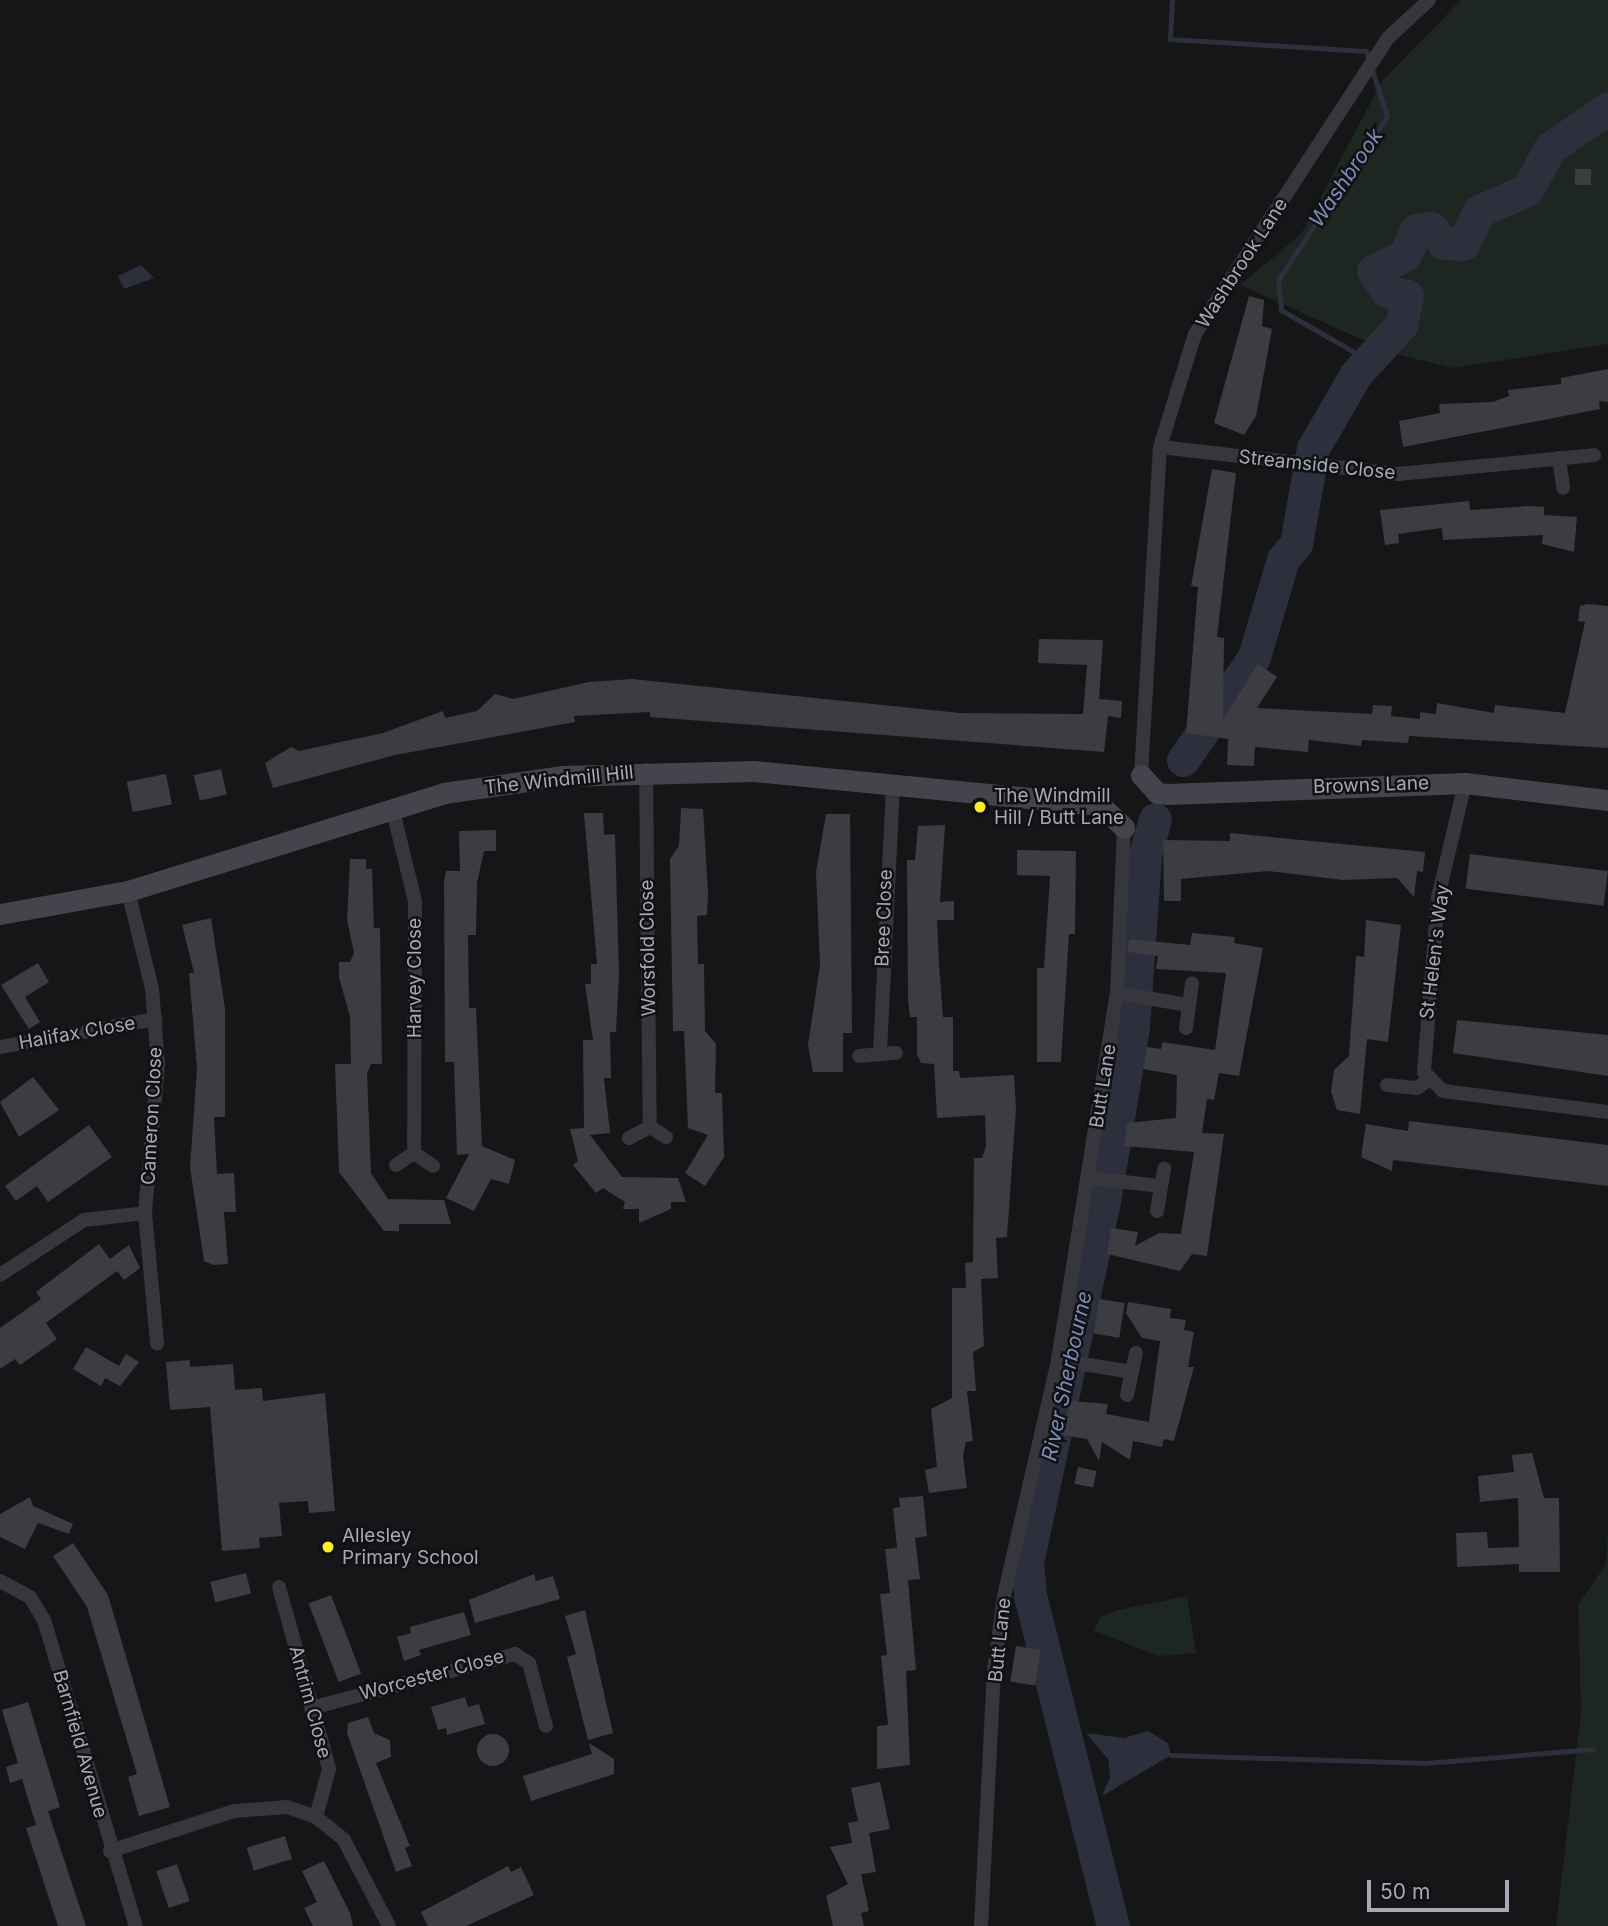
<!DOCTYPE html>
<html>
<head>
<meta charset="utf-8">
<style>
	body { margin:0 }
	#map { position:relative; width:1608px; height:1926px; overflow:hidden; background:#161518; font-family:Inter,sans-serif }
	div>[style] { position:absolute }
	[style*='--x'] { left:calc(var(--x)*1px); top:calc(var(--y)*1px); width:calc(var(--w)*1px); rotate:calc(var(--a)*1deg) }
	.green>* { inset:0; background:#1d2620 }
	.water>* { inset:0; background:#2b303c }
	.stream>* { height:5px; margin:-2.5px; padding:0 2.5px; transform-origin:2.5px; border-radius:2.5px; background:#2b303c }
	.river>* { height:33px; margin:-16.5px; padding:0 16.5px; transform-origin:16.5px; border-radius:16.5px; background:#2b303c }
	.building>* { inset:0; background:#3d3c42; transform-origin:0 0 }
	.round { border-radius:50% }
	.street>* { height:14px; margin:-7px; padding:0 7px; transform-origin:7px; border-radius:7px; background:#37363d }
	.secondary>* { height:21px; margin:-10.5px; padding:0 10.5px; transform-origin:10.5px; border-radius:10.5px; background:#44444d }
	.dots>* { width:19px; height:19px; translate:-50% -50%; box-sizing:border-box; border:4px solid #111013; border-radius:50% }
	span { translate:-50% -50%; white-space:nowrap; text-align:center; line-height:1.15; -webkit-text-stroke:5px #111013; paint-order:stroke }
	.street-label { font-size:19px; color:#a7a8b8 }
	.poi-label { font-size:19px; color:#a7a8b8 }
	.left { translate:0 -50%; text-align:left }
	.water-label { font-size:21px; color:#7b8cb6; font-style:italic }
	.scale { position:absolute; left:1367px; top:1880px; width:142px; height:32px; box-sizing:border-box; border:4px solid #a7a8b8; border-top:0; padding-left:9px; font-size:21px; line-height:24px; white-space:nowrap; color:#a7a8b8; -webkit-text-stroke:5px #111013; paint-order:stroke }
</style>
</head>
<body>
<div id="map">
	<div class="green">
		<i style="clip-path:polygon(1461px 0,1608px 0,1608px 344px,1453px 368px,1392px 353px,1240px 285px,1301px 234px,1382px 81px)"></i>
		<i style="clip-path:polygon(1608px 1530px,1608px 1926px,1556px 1926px,1581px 1712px,1578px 1605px,1606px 1564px)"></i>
		<i style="clip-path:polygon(1187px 1596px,1196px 1653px,1158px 1656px,1094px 1631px,1100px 1617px,1118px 1610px)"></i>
	</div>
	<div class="water">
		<i style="clip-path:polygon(141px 265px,154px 278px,124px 289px,118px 276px)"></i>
		<i style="clip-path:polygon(1148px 1731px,1168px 1743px,1171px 1755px,1102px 1796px,1110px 1777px,1108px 1759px,1086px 1733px,1124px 1738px)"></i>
	</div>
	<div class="stream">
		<i style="--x:1172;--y:0;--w:39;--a:93"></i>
		<i style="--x:1170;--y:39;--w:196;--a:3.5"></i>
		<i style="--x:1366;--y:51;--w:68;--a:72.1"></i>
		<i style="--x:1387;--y:116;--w:197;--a:123.6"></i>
		<i style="--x:1278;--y:280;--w:30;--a:84"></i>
		<i style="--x:1281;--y:310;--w:100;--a:29.9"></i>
		<i style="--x:1171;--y:1755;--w:255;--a:1.8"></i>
		<i style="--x:1426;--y:1763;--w:168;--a:-4.8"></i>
	</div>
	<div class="river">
		<i style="--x:1183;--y:760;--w:125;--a:-55.4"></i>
		<i style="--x:1254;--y:657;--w:102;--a:-73.5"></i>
		<i style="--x:1283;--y:559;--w:20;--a:-49"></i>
		<i style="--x:1296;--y:544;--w:97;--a:-80"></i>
		<i style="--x:1313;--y:448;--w:86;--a:-59.8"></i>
		<i style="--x:1356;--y:374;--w:67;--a:-47.4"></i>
		<i style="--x:1401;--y:325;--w:30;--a:-78"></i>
		<i style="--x:1407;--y:296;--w:21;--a:-166"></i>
		<i style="--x:1387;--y:291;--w:24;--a:-125"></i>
		<i style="--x:1373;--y:271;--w:36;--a:-27"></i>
		<i style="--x:1405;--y:255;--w:27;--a:-66"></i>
		<i style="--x:1416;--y:230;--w:15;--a:-8"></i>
		<i style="--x:1431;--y:228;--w:20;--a:49"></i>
		<i style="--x:1444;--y:243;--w:19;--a:3"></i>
		<i style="--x:1463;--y:244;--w:37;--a:-64"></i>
		<i style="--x:1479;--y:211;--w:52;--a:-23.6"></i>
		<i style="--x:1527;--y:190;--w:48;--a:-61.3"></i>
		<i style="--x:1550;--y:148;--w:70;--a:-34.6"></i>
		<i style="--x:1113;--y:1926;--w:341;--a:-104.1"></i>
		<i style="--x:1030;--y:1595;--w:32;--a:-95"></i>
		<i style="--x:1027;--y:1563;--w:369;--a:-78"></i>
		<i style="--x:1104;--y:1202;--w:177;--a:-80.6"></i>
		<i style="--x:1133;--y:1027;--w:173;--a:-86"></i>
		<i style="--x:1145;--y:854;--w:36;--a:-74"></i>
	</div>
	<div class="building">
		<i style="left:1575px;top:169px;width:16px;height:16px"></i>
		<i style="clip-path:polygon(1249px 296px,1264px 300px,1262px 326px,1272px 329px,1256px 416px,1244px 435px,1214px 423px)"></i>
		<i style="clip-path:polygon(1608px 369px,1608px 402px,1599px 401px,1600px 409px,1403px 447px,1399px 421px,1440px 413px,1439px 404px,1493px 402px,1509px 396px,1508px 390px,1561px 384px,1561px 378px)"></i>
		<i style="clip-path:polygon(1212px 469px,1236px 473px,1217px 637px,1224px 638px,1223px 719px,1258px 664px,1277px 677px,1257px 708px,1372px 714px,1373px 705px,1392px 706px,1391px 716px,1420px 719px,1420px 712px,1436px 714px,1437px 703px,1494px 713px,1495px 705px,1565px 713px,1585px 622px,1578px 621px,1580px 606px,1587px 604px,1608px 606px,1608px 748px,1409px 736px,1408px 743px,1362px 740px,1361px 746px,1309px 740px,1308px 752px,1255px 747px,1254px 766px,1227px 765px,1228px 739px,1186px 733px,1198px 587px,1191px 586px)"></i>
		<i style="clip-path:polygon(1469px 501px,1470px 510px,1529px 506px,1544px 507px,1544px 515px,1577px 517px,1574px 552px,1542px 544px,1543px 535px,1443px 540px,1442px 528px,1398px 534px,1399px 543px,1385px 545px,1380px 510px)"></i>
		<i style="clip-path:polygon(1039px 639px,1103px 640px,1099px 699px,1122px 701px,1121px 718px,1108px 716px,1104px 752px,650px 717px,650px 712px,574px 716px,575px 722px,395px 755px,273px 788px,265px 763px,291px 747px,299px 751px,383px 733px,443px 711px,445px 718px,477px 711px,495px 694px,513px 699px,589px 682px,632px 679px,960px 713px,1083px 714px,1087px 665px,1038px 663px)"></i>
		<i style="left:221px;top:769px;width:26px;height:28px;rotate:77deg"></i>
		<i style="left:166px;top:774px;width:31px;height:40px;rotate:79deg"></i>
		<i style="clip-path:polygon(681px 808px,703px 809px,708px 892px,707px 915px,697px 916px,698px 964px,704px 964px,705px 1031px,716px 1044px,715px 1093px,722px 1093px,724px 1157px,705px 1186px,685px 1173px,708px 1135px,688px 1128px,684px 1031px,673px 1031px,670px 859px,679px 846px)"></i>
		<i style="clip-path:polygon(584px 813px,603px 813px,604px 835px,615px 834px,619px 975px,616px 1032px,610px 1032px,611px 1078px,604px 1078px,610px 1133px,590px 1135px,622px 1177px,678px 1178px,686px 1202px,671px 1202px,671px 1209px,639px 1223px,639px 1209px,623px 1209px,625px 1202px,603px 1188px,596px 1193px,573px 1165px,578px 1161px,570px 1129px,584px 1128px,583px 1040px,593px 1040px,585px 984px,591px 984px,591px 964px,597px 964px)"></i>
		<i style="clip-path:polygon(826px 814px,850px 814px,852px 1033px,843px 1033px,843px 1072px,813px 1072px,808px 1045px,820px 965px,816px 872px)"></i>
		<i style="clip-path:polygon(945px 825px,940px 902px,954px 901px,954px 920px,937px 920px,939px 964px,943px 1017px,953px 1017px,953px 1071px,959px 1071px,960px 1078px,1014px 1075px,1016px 1108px,1007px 1237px,996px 1238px,998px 1278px,981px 1279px,984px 1346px,973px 1352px,976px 1391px,967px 1391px,973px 1441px,966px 1442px,963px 1455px,967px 1488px,929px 1493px,925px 1470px,937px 1467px,931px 1409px,952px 1398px,952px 1288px,966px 1288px,965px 1263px,973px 1262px,974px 1158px,982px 1158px,986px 1146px,985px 1115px,937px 1118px,934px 1064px,921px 1063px,917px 1054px,917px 1017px,910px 1017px,908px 1000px,907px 860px,915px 860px,918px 826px)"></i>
		<i style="clip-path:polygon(496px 830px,496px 851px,484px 851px,477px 883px,476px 935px,468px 935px,469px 1008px,476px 1008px,482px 1146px,515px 1160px,509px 1184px,491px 1179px,474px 1211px,446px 1198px,469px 1154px,457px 1155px,454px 1062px,445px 1062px,444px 881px,446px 871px,460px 871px,459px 831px)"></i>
		<i style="clip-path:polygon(1230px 833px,1425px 852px,1423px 872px,1417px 871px,1414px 897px,1397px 878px,1343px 880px,1268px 871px,1181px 879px,1181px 901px,1164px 901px,1163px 840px,1230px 841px)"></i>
		<i style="clip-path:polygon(1017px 850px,1076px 851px,1075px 934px,1069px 934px,1061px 1062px,1037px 1062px,1037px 968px,1044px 968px,1050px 876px,1017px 875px)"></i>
		<i style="left:1470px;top:854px;width:139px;height:35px;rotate:7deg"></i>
		<i style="clip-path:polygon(350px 859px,366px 859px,366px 869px,372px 869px,374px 928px,380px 928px,382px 1064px,371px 1064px,367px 1074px,371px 1173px,388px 1199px,444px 1200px,451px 1224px,399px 1224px,399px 1231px,384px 1231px,339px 1172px,335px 1064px,351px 1064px,350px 1017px,339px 977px,339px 962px,350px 962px,354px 953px,347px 920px)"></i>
		<i style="clip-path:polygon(211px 918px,225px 1008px,225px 1117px,214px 1117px,217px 1174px,234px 1173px,236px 1212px,224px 1212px,228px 1264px,213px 1265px,204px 1261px,190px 1167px,197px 1068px,189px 973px,194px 973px,182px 925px)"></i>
		<i style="clip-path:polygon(1366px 920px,1401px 925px,1388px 1042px,1367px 1039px,1360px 1114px,1337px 1110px,1331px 1092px,1334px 1070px,1349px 1056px,1356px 956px,1364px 957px)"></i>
		<i style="clip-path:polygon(1192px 933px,1235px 937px,1234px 943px,1263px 948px,1239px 1076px,1219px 1073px,1214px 1100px,1207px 1099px,1202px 1133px,1224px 1134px,1207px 1256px,1192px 1254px,1180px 1271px,1107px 1254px,1111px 1228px,1138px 1232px,1135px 1246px,1159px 1233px,1181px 1234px,1194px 1152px,1124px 1146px,1127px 1123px,1176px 1118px,1177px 1075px,1143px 1069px,1147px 1047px,1161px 1049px,1162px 1042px,1215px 1050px,1226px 973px,1156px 969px,1158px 956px,1128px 952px,1129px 939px,1190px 945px)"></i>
		<i style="clip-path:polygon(38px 963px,49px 982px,25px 997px,40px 1022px,29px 1029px,1px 985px)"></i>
		<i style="clip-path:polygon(1457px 1020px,1608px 1035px,1608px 1076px,1453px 1053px)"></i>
		<i style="clip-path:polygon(33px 1077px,59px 1110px,19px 1137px,0 1102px)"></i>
		<i style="clip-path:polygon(1409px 1121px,1608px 1145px,1608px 1186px,1393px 1160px,1392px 1171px,1361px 1157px,1366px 1124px,1408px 1131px)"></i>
		<i style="clip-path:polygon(89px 1125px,112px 1157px,48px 1202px,37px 1186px,16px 1201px,5px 1186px)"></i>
		<i style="clip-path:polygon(99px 1244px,110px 1259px,129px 1245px,140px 1268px,124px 1280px,117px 1271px,46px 1323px,57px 1339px,20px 1365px,15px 1359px,0 1369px,0 1328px,41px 1299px,36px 1292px)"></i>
		<i style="left:1099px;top:1299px;width:26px;height:35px;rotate:9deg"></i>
		<i style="clip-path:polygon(1128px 1302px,1171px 1309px,1170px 1318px,1186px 1320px,1184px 1330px,1194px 1332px,1188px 1367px,1194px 1367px,1174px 1441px,1164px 1439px,1162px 1447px,1133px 1441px,1130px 1460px,1102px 1442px,1099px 1461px,1087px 1439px,1063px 1435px,1070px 1401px,1108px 1404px,1106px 1414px,1149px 1422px,1160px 1341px,1142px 1338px,1126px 1313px)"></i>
		<i style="clip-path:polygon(86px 1347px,119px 1366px,126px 1354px,139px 1362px,120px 1386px,105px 1378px,101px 1386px,73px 1369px)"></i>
		<i style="clip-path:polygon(190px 1360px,190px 1367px,233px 1364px,235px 1390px,262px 1388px,263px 1401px,325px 1393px,335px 1511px,309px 1513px,308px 1501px,279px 1503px,282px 1536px,259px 1538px,260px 1548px,222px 1551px,210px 1407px,170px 1410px,166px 1362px)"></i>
		<i style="clip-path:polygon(1532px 1453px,1544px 1498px,1559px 1498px,1560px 1572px,1519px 1572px,1519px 1564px,1457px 1567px,1456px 1533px,1487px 1532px,1488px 1548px,1519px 1547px,1518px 1498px,1480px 1502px,1478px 1476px,1514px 1472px,1512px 1455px)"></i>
		<i style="left:1078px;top:1467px;width:19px;height:17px;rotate:12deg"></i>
		<i style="clip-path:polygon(923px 1496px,927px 1536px,915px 1538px,920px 1579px,908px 1580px,916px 1670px,906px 1671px,910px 1765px,877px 1769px,877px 1726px,888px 1725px,881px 1656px,887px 1655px,880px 1594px,890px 1593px,885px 1549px,897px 1548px,893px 1508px,900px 1507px,899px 1498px)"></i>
		<i style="clip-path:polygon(30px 1497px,33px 1506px,73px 1524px,69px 1534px,38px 1523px,25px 1549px,0 1537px,0 1514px)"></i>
		<i style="clip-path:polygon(73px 1543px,108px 1595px,170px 1807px,139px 1816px,128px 1777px,137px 1774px,87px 1607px,53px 1556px)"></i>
		<i style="left:246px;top:1573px;width:21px;height:37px;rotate:76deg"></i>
		<i style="clip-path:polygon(534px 1574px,536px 1581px,553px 1576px,560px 1599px,475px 1623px,469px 1600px)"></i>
		<i style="left:331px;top:1595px;width:84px;height:24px;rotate:69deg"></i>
		<i style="clip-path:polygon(585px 1610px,613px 1733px,588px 1740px,567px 1657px,576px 1654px,565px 1616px)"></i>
		<i style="clip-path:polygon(464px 1612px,471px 1635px,419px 1650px,421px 1655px,404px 1661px,397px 1637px,411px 1633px,410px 1627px)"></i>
		<i style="left:1016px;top:1646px;width:25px;height:36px;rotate:9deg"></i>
		<i style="clip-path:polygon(465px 1697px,468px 1707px,479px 1704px,485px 1724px,447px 1735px,446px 1728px,438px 1730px,431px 1707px)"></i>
		<i style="clip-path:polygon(28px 1702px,60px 1807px,48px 1811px,86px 1926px,58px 1926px,26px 1828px,36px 1825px,22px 1779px,10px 1783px,6px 1767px,18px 1763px,2px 1710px)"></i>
		<i style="clip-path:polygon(368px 1717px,374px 1733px,390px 1740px,391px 1757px,376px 1763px,410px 1846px,405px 1848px,412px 1866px,396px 1872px,347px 1733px,348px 1723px)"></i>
		<i class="round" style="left:477px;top:1734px;width:32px;height:32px"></i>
		<i style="clip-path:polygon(589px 1743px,614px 1759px,614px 1774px,531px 1801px,523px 1776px,592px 1754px)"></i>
		<i style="clip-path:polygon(880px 1782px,890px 1829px,869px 1833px,876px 1872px,861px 1874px,869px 1911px,861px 1913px,864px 1926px,833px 1926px,826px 1896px,848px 1884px,830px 1847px,852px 1843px,848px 1823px,858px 1821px,851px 1788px)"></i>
		<i style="left:285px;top:1836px;width:24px;height:40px;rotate:73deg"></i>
		<i style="clip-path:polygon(324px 1861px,350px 1913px,353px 1926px,313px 1926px,304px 1908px,317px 1902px,302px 1871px)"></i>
		<i style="left:177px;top:1864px;width:39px;height:22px;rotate:71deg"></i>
		<i style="clip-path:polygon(508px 1866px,511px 1872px,521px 1867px,534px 1895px,466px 1926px,428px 1926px,421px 1912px)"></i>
	</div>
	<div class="street">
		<i style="--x:1160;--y:447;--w:240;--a:6.5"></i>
		<i style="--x:1398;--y:474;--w:197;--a:-5.5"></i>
		<i style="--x:1559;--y:458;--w:30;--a:82"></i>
		<i style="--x:646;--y:770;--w:357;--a:89.4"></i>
		<i style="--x:1141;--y:775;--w:329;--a:-86.7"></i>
		<i style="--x:1160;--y:447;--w:118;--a:-72.8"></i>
		<i style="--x:1195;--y:334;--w:353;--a:-56.9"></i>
		<i style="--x:1388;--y:38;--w:56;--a:-42.8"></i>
		<i style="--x:1465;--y:783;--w:117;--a:103.3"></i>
		<i style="--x:1438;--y:897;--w:176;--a:94.6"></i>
		<i style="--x:1424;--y:1072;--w:27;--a:45"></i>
		<i style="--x:1443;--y:1091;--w:166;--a:7.3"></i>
		<i style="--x:392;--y:807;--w:97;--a:76.3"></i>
		<i style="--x:415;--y:901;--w:252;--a:90.2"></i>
		<i style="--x:128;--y:891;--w:101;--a:76.2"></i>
		<i style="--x:152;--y:989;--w:75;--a:85.4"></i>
		<i style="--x:158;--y:1064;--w:150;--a:95"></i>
		<i style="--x:145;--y:1213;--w:131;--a:84.7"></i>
		<i style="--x:1117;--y:993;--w:73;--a:9.5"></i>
		<i style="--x:1186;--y:1028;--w:45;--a:-82.4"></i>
		<i style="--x:0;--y:1047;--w:158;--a:-10.2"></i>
		<i style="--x:880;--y:1052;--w:267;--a:-87.2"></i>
		<i style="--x:859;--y:1056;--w:37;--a:-5"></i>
		<i style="--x:1387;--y:1085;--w:30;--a:6"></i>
		<i style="--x:1417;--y:1088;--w:14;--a:-36"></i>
		<i style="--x:629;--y:1138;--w:24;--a:-28"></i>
		<i style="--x:650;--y:1127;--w:19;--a:32"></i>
		<i style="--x:396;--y:1165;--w:22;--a:-34"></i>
		<i style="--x:414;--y:1153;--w:23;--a:34"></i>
		<i style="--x:1089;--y:1178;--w:71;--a:6.4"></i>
		<i style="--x:1157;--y:1211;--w:43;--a:-80.5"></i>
		<i style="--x:0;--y:1275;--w:100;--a:-33.2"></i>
		<i style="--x:84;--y:1220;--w:61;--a:-6.5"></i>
		<i style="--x:1058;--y:1360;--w:74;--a:9.3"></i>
		<i style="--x:1127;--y:1395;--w:43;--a:-77.9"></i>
		<i style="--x:0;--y:1581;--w:34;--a:28"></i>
		<i style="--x:30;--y:1597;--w:27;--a:59"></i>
		<i style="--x:44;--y:1620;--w:320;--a:73.3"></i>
		<i style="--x:279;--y:1587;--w:189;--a:74.6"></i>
		<i style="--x:329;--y:1769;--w:50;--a:105.2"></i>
		<i style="--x:311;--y:1708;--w:211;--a:-14.8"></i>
		<i style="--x:515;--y:1654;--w:17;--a:33"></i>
		<i style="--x:529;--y:1663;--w:65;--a:74.9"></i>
		<i style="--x:110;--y:1851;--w:130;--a:-17.9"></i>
		<i style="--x:234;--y:1811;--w:53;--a:-4.3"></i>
		<i style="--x:287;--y:1807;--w:31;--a:19"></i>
		<i style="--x:316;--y:1817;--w:36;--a:39"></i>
		<i style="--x:344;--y:1840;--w:97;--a:62.4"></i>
		<i style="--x:981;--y:1926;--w:256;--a:-87.1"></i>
		<i style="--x:994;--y:1670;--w:75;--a:-82.3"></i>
		<i style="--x:1004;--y:1596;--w:242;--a:-77.1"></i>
		<i style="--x:1058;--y:1360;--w:372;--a:-80.9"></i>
		<i style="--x:1117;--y:993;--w:166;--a:-87.6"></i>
	</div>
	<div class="secondary">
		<i style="--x:1141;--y:775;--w:24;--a:48"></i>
		<i style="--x:1157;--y:793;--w:10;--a:6"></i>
		<i style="--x:1167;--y:794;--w:298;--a:-2.1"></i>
		<i style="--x:1465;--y:783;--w:144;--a:6.8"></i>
		<i style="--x:0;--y:914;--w:130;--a:-10.2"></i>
		<i style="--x:128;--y:891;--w:331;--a:-17.2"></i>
		<i style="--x:444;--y:793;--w:119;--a:-8.2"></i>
		<i style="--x:562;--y:776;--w:192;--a:-1.5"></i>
		<i style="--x:754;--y:771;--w:348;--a:5.6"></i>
		<i style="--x:1100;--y:805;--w:33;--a:43"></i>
	</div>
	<div class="dots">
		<i style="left:980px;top:807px;background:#fdea28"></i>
		<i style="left:328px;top:1547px;background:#fdea28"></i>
	</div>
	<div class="street-label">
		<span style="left:1242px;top:263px;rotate:-57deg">Washbrook Lane</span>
		<span style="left:1317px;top:465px;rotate:6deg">Streamside Close</span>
		<span style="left:559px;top:780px;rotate:-6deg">The Windmill Hill</span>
		<span style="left:1371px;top:785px;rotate:-2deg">Browns Lane</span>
		<span style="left:884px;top:918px;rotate:-88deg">Bree Close</span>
		<span style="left:648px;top:948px;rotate:-91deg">Worsfold Close</span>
		<span style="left:1435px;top:952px;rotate:-83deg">St Helen's Way</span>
		<span style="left:415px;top:978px;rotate:-90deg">Harvey Close</span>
		<span style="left:77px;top:1033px;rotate:-10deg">Halifax Close</span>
		<span style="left:1103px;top:1086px;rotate:-81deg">Butt Lane</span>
		<span style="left:152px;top:1116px;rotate:-87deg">Cameron Close</span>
		<span style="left:1000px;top:1640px;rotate:-84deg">Butt Lane</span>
		<span style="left:432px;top:1675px;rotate:-15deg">Worcester Close</span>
		<span style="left:310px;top:1702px;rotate:75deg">Antrim Close</span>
		<span style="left:80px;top:1744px;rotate:74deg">Barnfield Avenue</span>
	</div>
	<div class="poi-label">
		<span class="left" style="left:994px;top:807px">The Windmill<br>Hill / Butt Lane</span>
		<span class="left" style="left:342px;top:1547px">Allesley<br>Primary School</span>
	</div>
	<div class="water-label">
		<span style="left:1346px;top:178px;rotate:-56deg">Washbrook</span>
		<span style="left:1067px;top:1376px;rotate:-78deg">River Sherbourne</span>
	</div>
	<div class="scale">50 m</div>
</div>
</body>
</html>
